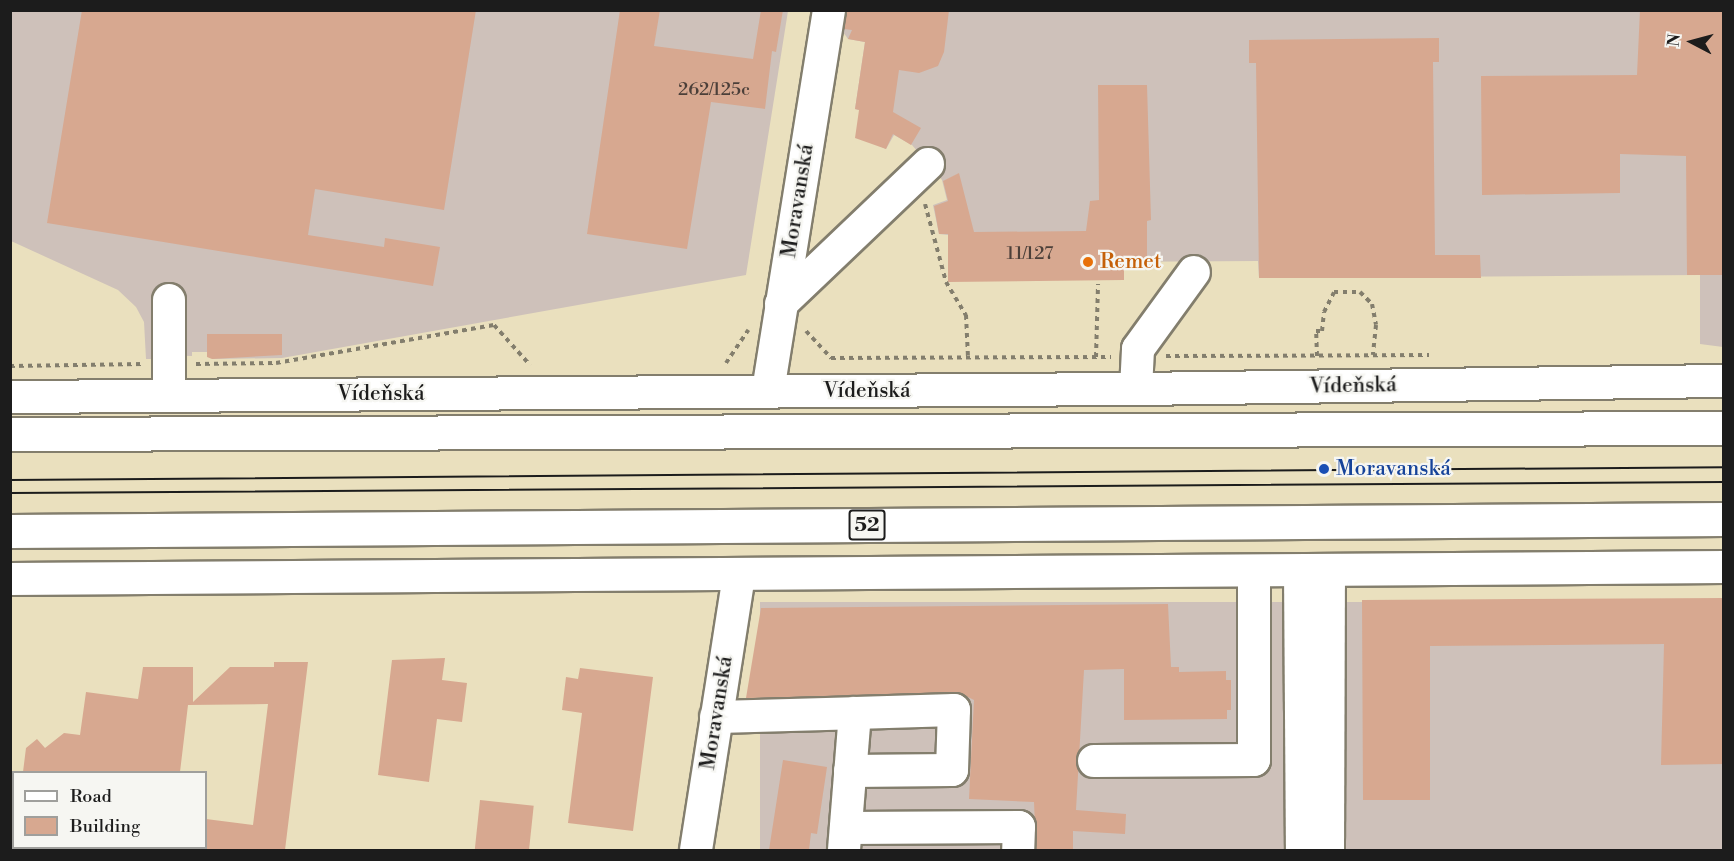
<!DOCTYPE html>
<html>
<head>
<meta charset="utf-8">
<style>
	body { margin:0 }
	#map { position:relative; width:1734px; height:861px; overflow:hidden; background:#eae0be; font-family:"Libre Bodoni",serif }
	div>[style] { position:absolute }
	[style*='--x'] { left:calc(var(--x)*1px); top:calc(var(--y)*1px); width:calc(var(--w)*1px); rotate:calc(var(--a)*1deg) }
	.industrial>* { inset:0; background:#cec1ba; transform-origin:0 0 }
	.building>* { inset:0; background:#d7a890; transform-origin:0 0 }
	.path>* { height:4px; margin-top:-2px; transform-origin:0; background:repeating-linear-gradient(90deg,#837e6d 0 4.5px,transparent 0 9px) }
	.roads { filter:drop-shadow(2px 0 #837e6d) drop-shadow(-2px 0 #837e6d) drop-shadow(0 2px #837e6d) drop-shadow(0 -2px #837e6d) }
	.minor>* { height:32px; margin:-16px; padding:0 16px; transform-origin:16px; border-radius:16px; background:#fff }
	.highway>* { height:33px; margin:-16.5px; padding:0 16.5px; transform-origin:16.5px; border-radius:16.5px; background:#fff }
	.tram>* { height:1.5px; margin:-0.75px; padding:0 0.75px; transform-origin:0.75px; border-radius:0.75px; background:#1c1c1c }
	.dots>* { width:16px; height:16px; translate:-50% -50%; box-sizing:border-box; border:3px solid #f6f6f2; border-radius:50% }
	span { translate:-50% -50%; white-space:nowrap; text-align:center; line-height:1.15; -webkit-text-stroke:4.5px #f6f6f2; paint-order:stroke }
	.number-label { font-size:18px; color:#4b3f39 }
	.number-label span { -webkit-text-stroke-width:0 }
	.shield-label span { padding:2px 4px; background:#f6f6f2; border:2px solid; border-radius:4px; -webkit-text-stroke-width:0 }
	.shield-label { font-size:20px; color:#1c1c1c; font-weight:700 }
	.street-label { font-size:21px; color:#1c1c1c }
	.food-label { font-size:21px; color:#c56008 }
	.left { translate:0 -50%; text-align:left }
	.transit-label { font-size:21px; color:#164399 }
	.frame { position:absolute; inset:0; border:12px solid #1c1c1c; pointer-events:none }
	.legend { position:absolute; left:12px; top:771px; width:195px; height:78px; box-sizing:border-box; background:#f6f6f2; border:2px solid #9f9f9c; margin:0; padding:8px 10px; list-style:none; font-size:18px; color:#1c1c1c }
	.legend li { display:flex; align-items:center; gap:12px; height:30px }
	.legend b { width:30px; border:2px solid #9f9f9c }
	.north { position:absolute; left:1662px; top:12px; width:60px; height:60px; -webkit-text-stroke:4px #f6f6f2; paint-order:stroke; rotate:276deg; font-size:16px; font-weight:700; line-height:24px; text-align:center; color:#1c1c1c }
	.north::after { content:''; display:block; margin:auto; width:21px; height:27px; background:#1c1c1c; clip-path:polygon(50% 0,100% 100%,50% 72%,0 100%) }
</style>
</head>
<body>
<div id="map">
	<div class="industrial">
		<i style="clip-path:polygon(843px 10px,1723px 11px,1723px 347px,1700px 344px,1700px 275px,1259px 278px,1258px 261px,1094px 262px,948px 281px,948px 235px,939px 234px,933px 205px,947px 200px,942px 180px,912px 145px,894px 135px,886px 149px,864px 139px,859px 110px,855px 109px,865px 42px,848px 39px,841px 29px)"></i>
		<i style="clip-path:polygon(11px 11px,788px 11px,746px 275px,282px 358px,212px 359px,212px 352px,192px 352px,192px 356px,153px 355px,153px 359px,146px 359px,144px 322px,136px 307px,118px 290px,11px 241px)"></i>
		<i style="left:1723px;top:602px;width:248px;height:963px;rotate:90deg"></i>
	</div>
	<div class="building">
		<i style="clip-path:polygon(82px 10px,476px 10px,444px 210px,315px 189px,308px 235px,384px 247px,385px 238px,440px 247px,433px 286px,47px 223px)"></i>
		<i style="clip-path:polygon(620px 10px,660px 10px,654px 46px,753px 59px,761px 10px,783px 10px,776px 52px,772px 51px,765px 109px,711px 102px,687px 249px,587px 234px)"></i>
		<i style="clip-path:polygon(847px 10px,949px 10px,944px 52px,938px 66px,919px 73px,899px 70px,893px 112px,921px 128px,911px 145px,893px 134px,886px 149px,855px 138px,859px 110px,855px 109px,865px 42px,848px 39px,852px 30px,844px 29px)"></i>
		<i style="clip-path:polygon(1640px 10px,1724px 10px,1724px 275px,1687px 275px,1686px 156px,1620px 154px,1620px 193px,1482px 195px,1481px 76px,1637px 75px)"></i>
		<i style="clip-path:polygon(1439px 38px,1439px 62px,1433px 62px,1435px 255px,1480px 255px,1481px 278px,1259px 278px,1256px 63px,1249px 63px,1249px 40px)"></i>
		<i style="clip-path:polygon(1098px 85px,1147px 85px,1151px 220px,1147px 221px,1147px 263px,1124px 263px,1124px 280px,948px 282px,948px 234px,939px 234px,934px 206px,948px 201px,943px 181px,959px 173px,974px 232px,1086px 231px,1090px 201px,1099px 200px)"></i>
		<i style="clip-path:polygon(207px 334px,282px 334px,282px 355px,212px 359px,207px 357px)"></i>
		<i style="clip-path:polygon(1724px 598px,1724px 764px,1661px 765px,1664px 644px,1430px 646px,1430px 800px,1363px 800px,1362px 600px)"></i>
		<i style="clip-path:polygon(1168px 604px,1171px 667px,1179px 667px,1179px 672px,1226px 671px,1226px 680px,1231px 680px,1231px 710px,1227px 710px,1227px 719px,1124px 720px,1124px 669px,1084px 670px,1076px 810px,1126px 814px,1125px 834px,1073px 831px,1073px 850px,1036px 850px,1034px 802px,969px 799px,974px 700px,962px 694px,746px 698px,761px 608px)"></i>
		<i style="clip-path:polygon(445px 658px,442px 680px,467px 683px,462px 722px,437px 719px,429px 782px,378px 775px,392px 660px)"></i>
		<i style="clip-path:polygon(274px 662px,308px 662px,285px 850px,206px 850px,206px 819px,253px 825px,268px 704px,188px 705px,180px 772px,23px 772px,26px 748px,37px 739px,45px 748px,64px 733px,80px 735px,86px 692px,138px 699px,143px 667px,193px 667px,193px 702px,230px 667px,274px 667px)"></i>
		<i style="clip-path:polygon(580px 668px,653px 677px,633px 831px,568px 823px,582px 713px,562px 710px,566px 677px,578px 679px)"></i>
		<i style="clip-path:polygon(783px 760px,827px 767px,817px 834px,811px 833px,809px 850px,769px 850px)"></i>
		<i style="left:480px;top:800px;width:54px;height:50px;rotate:6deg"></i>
	</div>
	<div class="path">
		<i style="--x:925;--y:204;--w:81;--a:74.9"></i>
		<i style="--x:946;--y:282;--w:39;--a:59"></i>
		<i style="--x:966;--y:315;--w:42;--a:87.3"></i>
		<i style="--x:806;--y:331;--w:37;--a:47"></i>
		<i style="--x:831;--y:358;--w:280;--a:-0.2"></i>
		<i style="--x:1166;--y:356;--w:263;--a:-0.2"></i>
		<i style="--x:1317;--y:356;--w:25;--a:-92"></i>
		<i style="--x:1316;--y:331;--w:6;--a:0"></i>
		<i style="--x:1322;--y:331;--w:19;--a:-84"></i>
		<i style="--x:1324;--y:312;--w:22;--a:-63"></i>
		<i style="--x:1334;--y:292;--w:26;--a:0"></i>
		<i style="--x:1360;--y:292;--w:17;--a:45"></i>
		<i style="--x:1372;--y:304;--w:21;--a:79"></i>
		<i style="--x:1376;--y:325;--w:30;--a:96"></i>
		<i style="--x:1096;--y:357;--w:73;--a:-88.4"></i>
		<i style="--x:726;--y:363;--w:40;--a:-56"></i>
		<i style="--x:196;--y:364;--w:80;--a:-0.7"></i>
		<i style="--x:276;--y:363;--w:221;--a:-9.9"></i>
		<i style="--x:494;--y:325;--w:54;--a:48"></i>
		<i style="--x:10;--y:366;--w:133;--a:-0.9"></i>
	</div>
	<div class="roads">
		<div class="minor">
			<i style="--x:781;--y:304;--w:203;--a:-43.6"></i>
			<i style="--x:1136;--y:389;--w:40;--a:-87.1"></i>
			<i style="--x:1138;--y:349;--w:95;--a:-54"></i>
			<i style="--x:768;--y:391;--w:386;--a:-80.9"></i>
			<i style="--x:169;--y:395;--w:95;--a:-90"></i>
			<i style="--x:10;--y:397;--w:1126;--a:-0.41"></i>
			<i style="--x:1136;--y:389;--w:588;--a:-0.78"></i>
			<i style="--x:1300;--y:571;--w:279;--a:89.6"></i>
			<i style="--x:10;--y:579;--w:1714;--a:-0.4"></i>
			<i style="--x:716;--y:717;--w:139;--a:-1.6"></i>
			<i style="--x:855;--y:713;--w:137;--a:94.6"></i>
			<i style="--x:1094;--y:761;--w:160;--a:-0.4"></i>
			<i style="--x:1254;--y:760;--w:188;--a:-90"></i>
			<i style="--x:850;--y:771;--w:102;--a:-0.6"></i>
			<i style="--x:952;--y:770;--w:60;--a:-88.1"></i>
			<i style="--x:954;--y:710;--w:99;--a:178.3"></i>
			<i style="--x:846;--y:828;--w:173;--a:-0.3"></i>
			<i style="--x:1019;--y:827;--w:23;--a:92"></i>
			<i style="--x:696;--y:850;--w:278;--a:-81.1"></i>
			<i style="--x:1328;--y:850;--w:279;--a:-89.8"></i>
		</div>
		<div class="highway">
			<i style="--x:10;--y:434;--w:1714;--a:-0.2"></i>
			<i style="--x:10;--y:531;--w:1714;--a:-0.4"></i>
		</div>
	</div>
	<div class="tram">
		<i style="--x:10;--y:480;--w:1714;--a:-0.43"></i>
		<i style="--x:10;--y:493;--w:1714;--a:-0.37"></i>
	</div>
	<div class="dots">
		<i style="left:1088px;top:262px;background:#e8710a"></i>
		<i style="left:1324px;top:469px;background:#1a4fb4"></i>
	</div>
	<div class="number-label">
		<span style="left:714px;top:90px">262/125c</span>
		<span style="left:1030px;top:254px">11/127</span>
	</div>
	<div class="shield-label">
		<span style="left:867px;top:525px">52</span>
	</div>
	<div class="street-label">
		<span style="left:798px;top:201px;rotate:-81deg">Moravanská</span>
		<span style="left:1353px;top:386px;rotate:-1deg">Vídeňská</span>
		<span style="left:867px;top:391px">Vídeňská</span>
		<span style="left:381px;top:394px">Vídeňská</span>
		<span style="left:717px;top:713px;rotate:-81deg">Moravanská</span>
	</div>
	<div class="food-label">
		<span class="left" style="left:1100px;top:262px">Remet</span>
	</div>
	<div class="transit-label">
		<span class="left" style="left:1336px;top:469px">Moravanská</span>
	</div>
	<div class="frame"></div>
	<ul class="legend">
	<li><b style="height:8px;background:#fff"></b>Road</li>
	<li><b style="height:16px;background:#d7a890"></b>Building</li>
	</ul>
	<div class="north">N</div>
</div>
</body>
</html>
